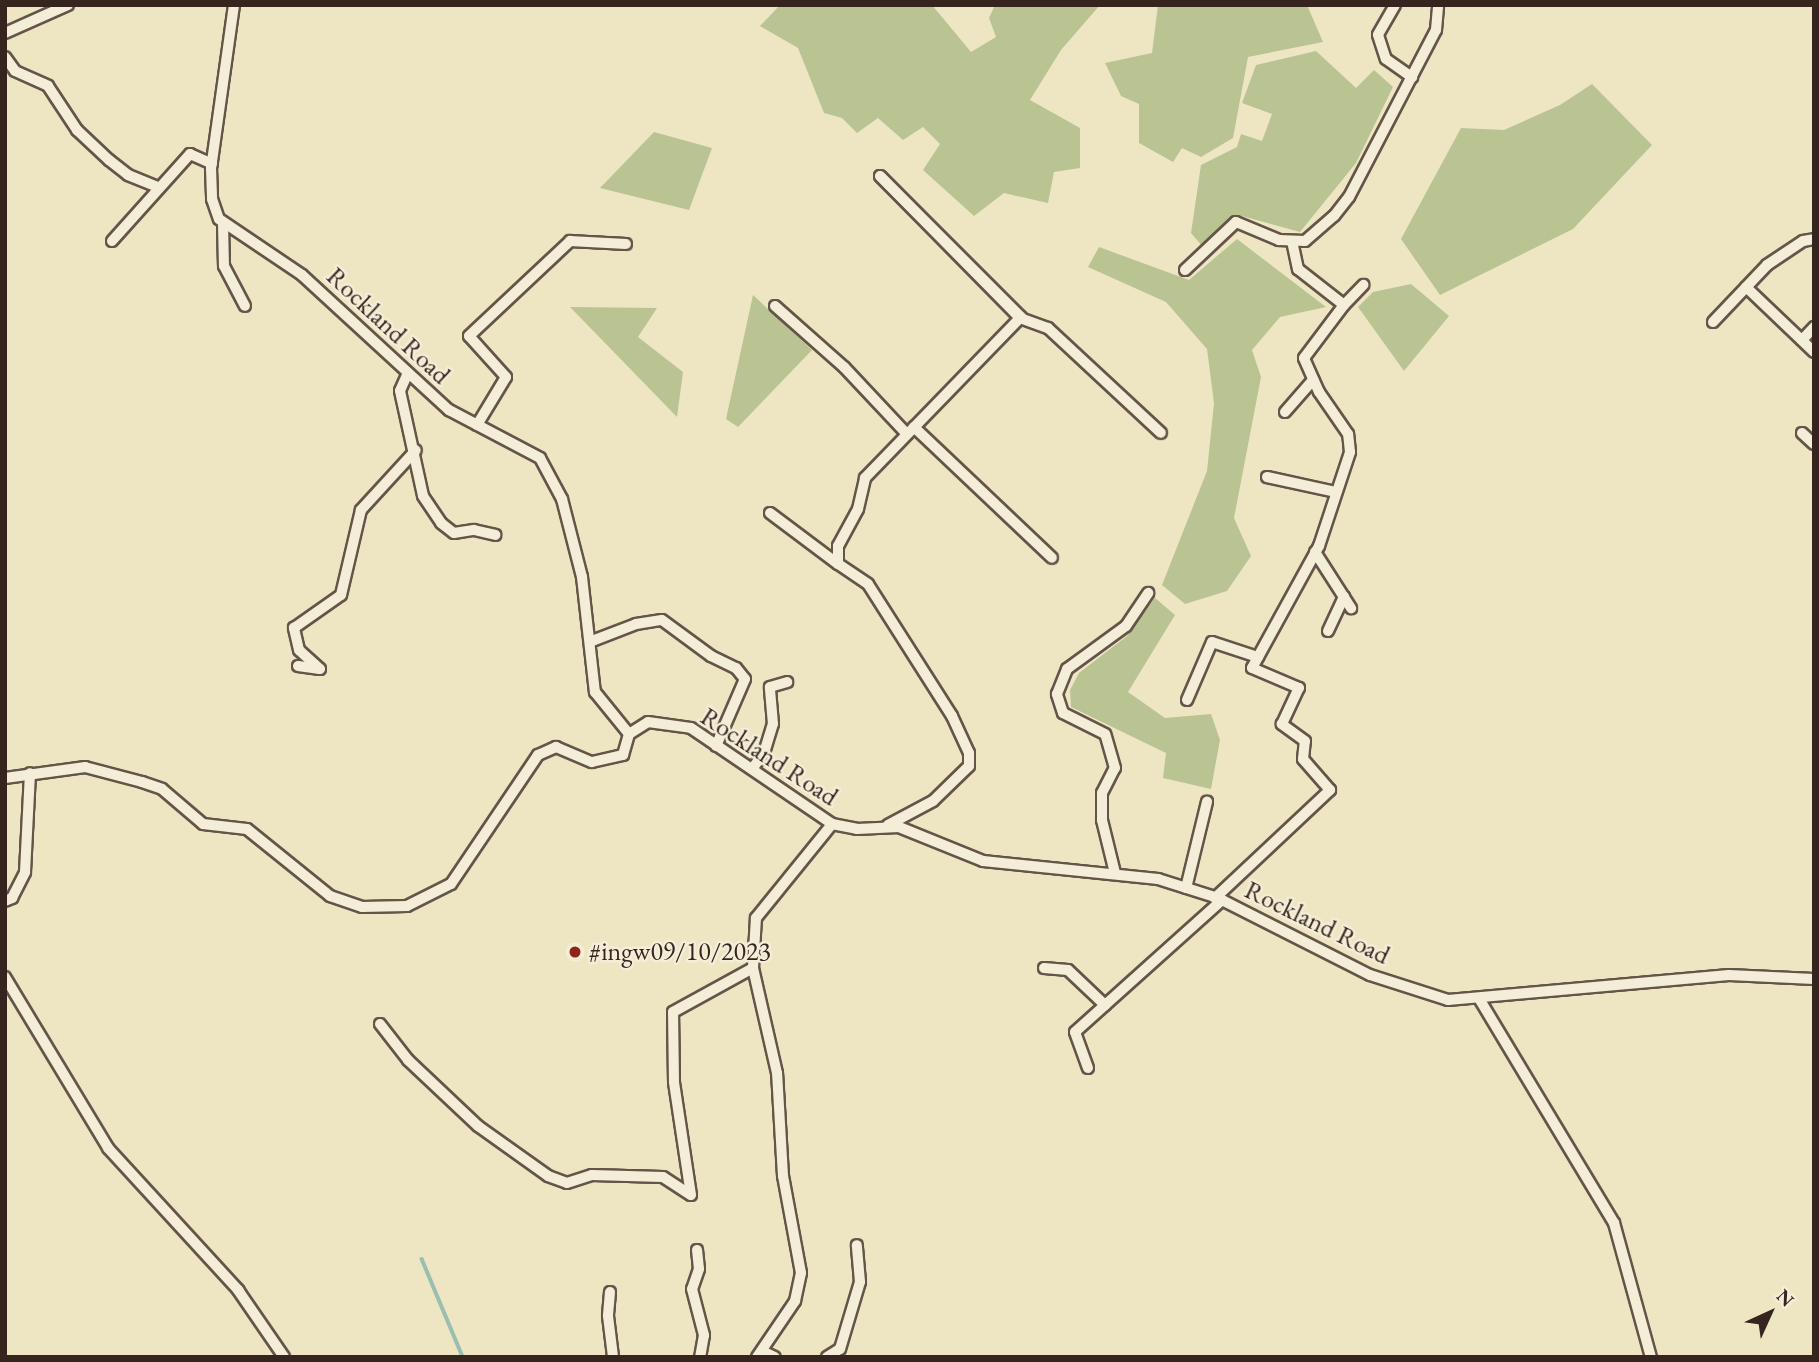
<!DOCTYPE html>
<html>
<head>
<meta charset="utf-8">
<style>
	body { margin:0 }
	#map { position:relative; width:1819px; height:1362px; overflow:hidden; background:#eee5c3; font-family:"EB Garamond",serif }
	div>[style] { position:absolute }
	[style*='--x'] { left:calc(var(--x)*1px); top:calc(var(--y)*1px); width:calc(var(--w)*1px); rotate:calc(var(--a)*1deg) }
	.green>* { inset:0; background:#bac493 }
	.stream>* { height:3.5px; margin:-1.75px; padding:0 1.75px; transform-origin:1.75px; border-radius:1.75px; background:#9abfb0 }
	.roads { filter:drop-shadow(2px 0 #645548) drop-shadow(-2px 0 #645548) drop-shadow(0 2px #645548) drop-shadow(0 -2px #645548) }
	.minor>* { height:10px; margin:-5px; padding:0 5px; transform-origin:5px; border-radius:5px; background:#f4eed8 }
	.dots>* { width:19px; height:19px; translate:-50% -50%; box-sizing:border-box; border:4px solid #f4eed8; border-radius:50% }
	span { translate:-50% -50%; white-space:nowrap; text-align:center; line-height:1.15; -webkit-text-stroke:5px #f4eed8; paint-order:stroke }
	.street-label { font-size:26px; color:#36251f }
	.poi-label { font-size:26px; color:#36251f }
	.left { translate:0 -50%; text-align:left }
	.frame { position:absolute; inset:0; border:7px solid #36251f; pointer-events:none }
	.north { position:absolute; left:1735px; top:1278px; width:70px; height:70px; -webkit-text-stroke:5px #f4eed8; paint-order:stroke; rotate:45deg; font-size:19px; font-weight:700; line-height:28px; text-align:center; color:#36251f }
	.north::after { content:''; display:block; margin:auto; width:24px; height:32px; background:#36251f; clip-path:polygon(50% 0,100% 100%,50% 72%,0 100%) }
</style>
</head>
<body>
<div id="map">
	<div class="green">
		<i style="clip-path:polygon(780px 5px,932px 5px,971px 52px,996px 37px,989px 18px,995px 5px,1100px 5px,1061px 50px,1030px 100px,1080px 128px,1080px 168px,1054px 172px,1048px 203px,1004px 193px,974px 216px,923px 170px,940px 144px,923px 127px,903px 140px,878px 118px,857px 133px,842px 118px,824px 113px,798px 48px,760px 26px)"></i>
		<i style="clip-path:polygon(1158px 5px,1307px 5px,1323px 42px,1248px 57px,1233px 138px,1201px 157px,1182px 148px,1173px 162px,1139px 143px,1139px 104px,1121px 96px,1105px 63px,1152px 53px)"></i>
		<i style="clip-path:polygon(1316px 51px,1356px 88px,1374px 70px,1393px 87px,1356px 163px,1300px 232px,1238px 215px,1202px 246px,1191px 233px,1201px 165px,1237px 147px,1241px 134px,1262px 141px,1272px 114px,1242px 103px,1256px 65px)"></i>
		<i style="clip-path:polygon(1592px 84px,1652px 145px,1573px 229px,1440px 295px,1401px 239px,1461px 128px,1504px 130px,1560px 105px)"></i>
		<i style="clip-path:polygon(654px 132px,712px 148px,689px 210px,600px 188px)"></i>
		<i style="clip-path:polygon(1237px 239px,1326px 307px,1280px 317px,1252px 350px,1261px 377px,1234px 518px,1251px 556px,1227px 591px,1185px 604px,1162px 585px,1207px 471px,1214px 403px,1207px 349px,1166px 302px,1088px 267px,1099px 247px,1189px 280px)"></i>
		<i style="clip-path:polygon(1411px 284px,1449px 316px,1404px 371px,1358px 307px,1373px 292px)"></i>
		<i style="clip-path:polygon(753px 295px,812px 350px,738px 427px,726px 419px)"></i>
		<i style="clip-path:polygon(570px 307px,657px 308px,638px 337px,683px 372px,677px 417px)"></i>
		<i style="clip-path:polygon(1155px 598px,1175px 615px,1128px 692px,1165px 718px,1211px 714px,1220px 740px,1211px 789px,1163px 778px,1166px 753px,1071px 707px,1070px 690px,1079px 673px,1127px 636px)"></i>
	</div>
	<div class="stream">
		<i style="--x:422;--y:1259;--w:106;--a:67.3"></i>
	</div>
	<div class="roads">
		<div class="minor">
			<i style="--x:234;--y:5;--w:165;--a:98"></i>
			<i style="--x:211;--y:168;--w:31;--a:88"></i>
			<i style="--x:212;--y:199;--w:21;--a:71"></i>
			<i style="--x:219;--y:219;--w:100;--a:34"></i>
			<i style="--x:302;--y:275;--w:200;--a:42.6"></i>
			<i style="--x:449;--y:410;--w:103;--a:27.8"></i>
			<i style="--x:540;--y:458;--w:47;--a:61.8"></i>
			<i style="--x:562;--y:499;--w:81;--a:75.6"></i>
			<i style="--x:582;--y:577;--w:116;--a:83.6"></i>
			<i style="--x:595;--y:692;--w:54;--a:51"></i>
			<i style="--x:629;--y:734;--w:22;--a:-32"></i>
			<i style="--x:648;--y:722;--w:43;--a:7.9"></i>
			<i style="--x:691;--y:728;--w:171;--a:34.2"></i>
			<i style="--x:832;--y:824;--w:25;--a:11"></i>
			<i style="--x:857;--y:829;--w:42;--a:-2.7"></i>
			<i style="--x:899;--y:827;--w:91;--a:22"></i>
			<i style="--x:983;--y:861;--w:176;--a:5.9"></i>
			<i style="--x:1158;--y:879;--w:63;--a:17.6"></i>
			<i style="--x:1218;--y:898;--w:170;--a:26.9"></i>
			<i style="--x:1370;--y:975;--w:82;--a:17.8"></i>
			<i style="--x:1448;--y:1000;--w:282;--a:-5.1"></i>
			<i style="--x:1729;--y:975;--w:85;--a:2.7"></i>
			<i style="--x:1395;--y:5;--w:34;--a:120"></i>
			<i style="--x:1378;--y:35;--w:25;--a:72"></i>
			<i style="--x:1386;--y:59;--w:32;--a:35"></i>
			<i style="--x:5;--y:33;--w:69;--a:-24"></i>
			<i style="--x:5;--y:57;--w:17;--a:54"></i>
			<i style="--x:15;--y:71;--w:36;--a:24"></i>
			<i style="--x:48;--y:86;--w:53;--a:56.6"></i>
			<i style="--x:77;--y:130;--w:44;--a:43.2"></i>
			<i style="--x:109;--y:160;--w:24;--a:38"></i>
			<i style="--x:128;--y:175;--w:31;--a:22"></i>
			<i style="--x:223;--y:223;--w:43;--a:88.7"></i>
			<i style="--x:224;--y:266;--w:45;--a:62.3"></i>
			<i style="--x:112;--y:241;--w:117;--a:-48.1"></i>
			<i style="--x:190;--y:154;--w:24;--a:24"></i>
			<i style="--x:1292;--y:241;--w:29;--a:78"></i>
			<i style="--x:1298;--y:269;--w:58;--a:38"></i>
			<i style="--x:1344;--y:305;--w:28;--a:-46"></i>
			<i style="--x:1185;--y:270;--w:70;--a:-43.3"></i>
			<i style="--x:1236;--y:222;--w:47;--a:22.7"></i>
			<i style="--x:1279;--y:240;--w:26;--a:2"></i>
			<i style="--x:1305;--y:241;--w:38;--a:-41"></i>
			<i style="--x:1334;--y:216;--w:24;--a:-52"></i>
			<i style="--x:1349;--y:197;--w:188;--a:-62.5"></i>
			<i style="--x:1436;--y:30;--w:25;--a:-85"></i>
			<i style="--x:1746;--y:287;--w:94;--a:43.7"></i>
			<i style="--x:775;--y:306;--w:92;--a:41.5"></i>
			<i style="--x:844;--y:367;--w:92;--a:46.8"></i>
			<i style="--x:1021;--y:317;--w:199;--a:-135"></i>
			<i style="--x:880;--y:176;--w:199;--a:45.4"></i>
			<i style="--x:1020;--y:318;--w:30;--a:20"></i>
			<i style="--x:1048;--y:328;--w:154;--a:42.9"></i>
			<i style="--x:1713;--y:322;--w:79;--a:-46.5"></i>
			<i style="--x:1767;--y:265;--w:43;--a:-33.7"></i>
			<i style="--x:1803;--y:241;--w:11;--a:-10"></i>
			<i style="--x:1802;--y:340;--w:18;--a:-47"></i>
			<i style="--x:407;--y:375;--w:17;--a:114"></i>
			<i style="--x:400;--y:391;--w:107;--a:77.6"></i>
			<i style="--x:423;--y:496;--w:32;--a:56"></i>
			<i style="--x:441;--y:523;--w:16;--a:38"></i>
			<i style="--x:454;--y:533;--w:20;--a:-9"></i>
			<i style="--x:474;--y:530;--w:22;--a:13"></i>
			<i style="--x:1285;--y:412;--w:43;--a:-48.8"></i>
			<i style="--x:477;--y:425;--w:56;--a:-58.9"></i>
			<i style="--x:506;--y:377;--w:55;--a:-132.1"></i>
			<i style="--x:469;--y:336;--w:139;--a:-43.2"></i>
			<i style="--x:570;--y:241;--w:56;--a:3.1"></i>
			<i style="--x:914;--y:427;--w:190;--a:43.5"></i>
			<i style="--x:1802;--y:433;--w:16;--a:43"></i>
			<i style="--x:1267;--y:477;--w:71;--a:12.3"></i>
			<i style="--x:770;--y:513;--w:85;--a:36.9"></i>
			<i style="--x:1315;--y:552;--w:67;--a:57.3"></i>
			<i style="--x:1328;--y:631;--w:38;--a:-65"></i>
			<i style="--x:592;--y:641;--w:47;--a:-21.1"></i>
			<i style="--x:636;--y:624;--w:26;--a:-9"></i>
			<i style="--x:662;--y:620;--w:61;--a:36.3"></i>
			<i style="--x:711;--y:656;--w:28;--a:26"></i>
			<i style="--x:736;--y:668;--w:14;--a:51"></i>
			<i style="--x:745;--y:679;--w:73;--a:113.4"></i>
			<i style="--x:298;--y:666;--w:22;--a:8"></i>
			<i style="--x:320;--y:669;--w:28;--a:-138"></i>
			<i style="--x:299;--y:650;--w:23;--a:-103"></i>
			<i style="--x:294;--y:628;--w:57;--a:-35.1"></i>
			<i style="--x:341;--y:595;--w:87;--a:-76.8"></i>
			<i style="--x:361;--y:510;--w:81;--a:-47.5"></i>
			<i style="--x:1187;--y:700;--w:63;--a:-66.7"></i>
			<i style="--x:1212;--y:642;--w:48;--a:18.1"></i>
			<i style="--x:1258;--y:657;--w:127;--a:-61.2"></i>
			<i style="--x:1319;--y:546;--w:99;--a:-71.7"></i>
			<i style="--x:1350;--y:452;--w:18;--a:-96"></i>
			<i style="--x:1348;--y:434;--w:51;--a:-124.6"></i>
			<i style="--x:1319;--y:392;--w:37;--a:-114"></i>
			<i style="--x:1304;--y:358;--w:66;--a:-53"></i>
			<i style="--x:752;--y:769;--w:20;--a:-53"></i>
			<i style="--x:764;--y:753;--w:30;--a:-73"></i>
			<i style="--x:773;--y:724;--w:37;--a:-95"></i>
			<i style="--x:770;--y:687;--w:18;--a:-16"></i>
			<i style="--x:5;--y:778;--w:81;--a:-7.8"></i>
			<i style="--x:85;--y:767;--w:59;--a:14.7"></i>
			<i style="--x:142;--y:782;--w:21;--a:19"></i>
			<i style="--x:162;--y:789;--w:54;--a:40.5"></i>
			<i style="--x:203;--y:824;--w:44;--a:6.5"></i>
			<i style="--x:247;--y:829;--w:107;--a:38.9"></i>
			<i style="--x:330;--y:896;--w:34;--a:19"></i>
			<i style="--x:362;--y:907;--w:45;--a:-1.3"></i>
			<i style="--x:407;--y:906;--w:49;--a:-26.6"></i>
			<i style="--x:451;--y:884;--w:156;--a:-56"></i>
			<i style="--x:538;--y:755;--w:20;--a:-24"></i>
			<i style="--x:556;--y:747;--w:39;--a:23"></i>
			<i style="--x:592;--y:762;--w:32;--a:-13"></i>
			<i style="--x:623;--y:755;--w:22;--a:-74"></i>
			<i style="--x:888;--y:825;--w:51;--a:-28.1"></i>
			<i style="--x:933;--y:801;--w:50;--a:-44.2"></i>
			<i style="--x:969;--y:766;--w:13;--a:-90"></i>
			<i style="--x:969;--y:753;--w:41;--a:-114.7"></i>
			<i style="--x:952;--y:716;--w:156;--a:-122.5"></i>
			<i style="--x:868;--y:584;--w:36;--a:-146"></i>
			<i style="--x:838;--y:564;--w:18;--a:-90"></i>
			<i style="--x:838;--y:546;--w:42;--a:-61.6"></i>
			<i style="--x:858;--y:509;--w:32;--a:-77"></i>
			<i style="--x:865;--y:478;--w:224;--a:-45.9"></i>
			<i style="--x:1115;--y:873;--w:55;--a:-103.8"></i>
			<i style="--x:1102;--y:820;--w:27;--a:-90"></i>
			<i style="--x:1102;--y:793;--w:28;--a:-63"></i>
			<i style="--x:1115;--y:768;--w:35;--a:-106"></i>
			<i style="--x:1105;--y:734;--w:47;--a:-153.4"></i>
			<i style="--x:1063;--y:713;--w:20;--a:-108"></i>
			<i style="--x:1057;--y:694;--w:27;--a:-68"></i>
			<i style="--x:1067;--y:669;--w:73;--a:-36.1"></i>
			<i style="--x:1126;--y:626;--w:40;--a:-56"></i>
			<i style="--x:1186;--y:888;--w:89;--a:-76.3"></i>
			<i style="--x:1215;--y:898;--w:158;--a:-43.2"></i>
			<i style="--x:1330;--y:790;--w:41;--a:-131.1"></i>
			<i style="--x:1303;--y:759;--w:18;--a:-84"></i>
			<i style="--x:1305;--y:741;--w:29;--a:-144"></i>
			<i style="--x:1282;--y:724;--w:40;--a:-65"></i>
			<i style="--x:1299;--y:688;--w:51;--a:-156.9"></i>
			<i style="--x:1252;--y:668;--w:13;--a:-61"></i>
			<i style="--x:5;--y:901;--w:8;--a:-23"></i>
			<i style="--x:12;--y:898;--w:29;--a:-63"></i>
			<i style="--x:25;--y:872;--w:99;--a:-87.1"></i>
			<i style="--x:1044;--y:968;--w:24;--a:5"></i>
			<i style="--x:1068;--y:970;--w:51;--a:43.4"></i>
			<i style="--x:5;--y:977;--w:200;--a:58.9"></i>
			<i style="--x:108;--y:1148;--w:193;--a:47.5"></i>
			<i style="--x:238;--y:1290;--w:81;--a:55.5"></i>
			<i style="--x:1480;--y:1000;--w:260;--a:59"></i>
			<i style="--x:1614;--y:1223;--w:139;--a:74.6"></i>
			<i style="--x:380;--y:1024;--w:46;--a:52.1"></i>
			<i style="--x:408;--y:1060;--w:96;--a:43.3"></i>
			<i style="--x:478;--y:1126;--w:86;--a:35.5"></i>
			<i style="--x:548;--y:1176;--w:20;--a:20"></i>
			<i style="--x:567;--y:1183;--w:26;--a:-18"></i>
			<i style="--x:592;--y:1175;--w:71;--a:1.6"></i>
			<i style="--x:663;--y:1177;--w:33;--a:33"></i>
			<i style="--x:691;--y:1195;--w:114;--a:-98.6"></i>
			<i style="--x:674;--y:1082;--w:70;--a:-90.8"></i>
			<i style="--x:673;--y:1012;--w:91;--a:-28.8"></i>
			<i style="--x:1088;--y:1068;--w:38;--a:-110"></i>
			<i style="--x:1075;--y:1032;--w:198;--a:-41.9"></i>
			<i style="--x:697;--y:1250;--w:19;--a:84"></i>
			<i style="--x:699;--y:1269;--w:21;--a:109"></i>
			<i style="--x:692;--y:1289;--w:48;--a:75.4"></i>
			<i style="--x:704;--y:1335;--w:22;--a:100"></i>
			<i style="--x:610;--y:1292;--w:24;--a:95"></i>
			<i style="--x:608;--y:1316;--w:41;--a:83"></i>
			<i style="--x:762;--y:1351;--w:14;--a:25"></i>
			<i style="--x:757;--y:1357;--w:68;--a:-55.8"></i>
			<i style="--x:795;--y:1301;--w:29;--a:-78"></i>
			<i style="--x:801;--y:1273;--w:99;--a:-100.5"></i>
			<i style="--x:783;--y:1176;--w:103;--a:-93.3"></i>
			<i style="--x:777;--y:1073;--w:108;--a:-102.9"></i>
			<i style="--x:753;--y:968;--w:50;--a:-86.6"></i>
			<i style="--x:756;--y:918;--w:121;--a:-51"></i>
			<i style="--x:827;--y:1357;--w:15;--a:-32"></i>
			<i style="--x:840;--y:1349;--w:70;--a:-73.4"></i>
			<i style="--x:860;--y:1282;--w:37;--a:-95"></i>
		</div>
	</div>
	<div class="dots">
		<i style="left:575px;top:952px;background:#8f2418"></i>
	</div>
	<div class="street-label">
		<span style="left:388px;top:326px;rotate:43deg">Rockland Road</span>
		<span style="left:769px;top:757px;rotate:33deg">Rockland Road</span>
		<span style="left:1317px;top:923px;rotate:26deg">Rockland Road</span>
	</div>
	<div class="poi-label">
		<span class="left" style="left:589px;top:952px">#ingw09/10/2023</span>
	</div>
	<div class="frame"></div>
	<div class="north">N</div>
</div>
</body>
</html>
